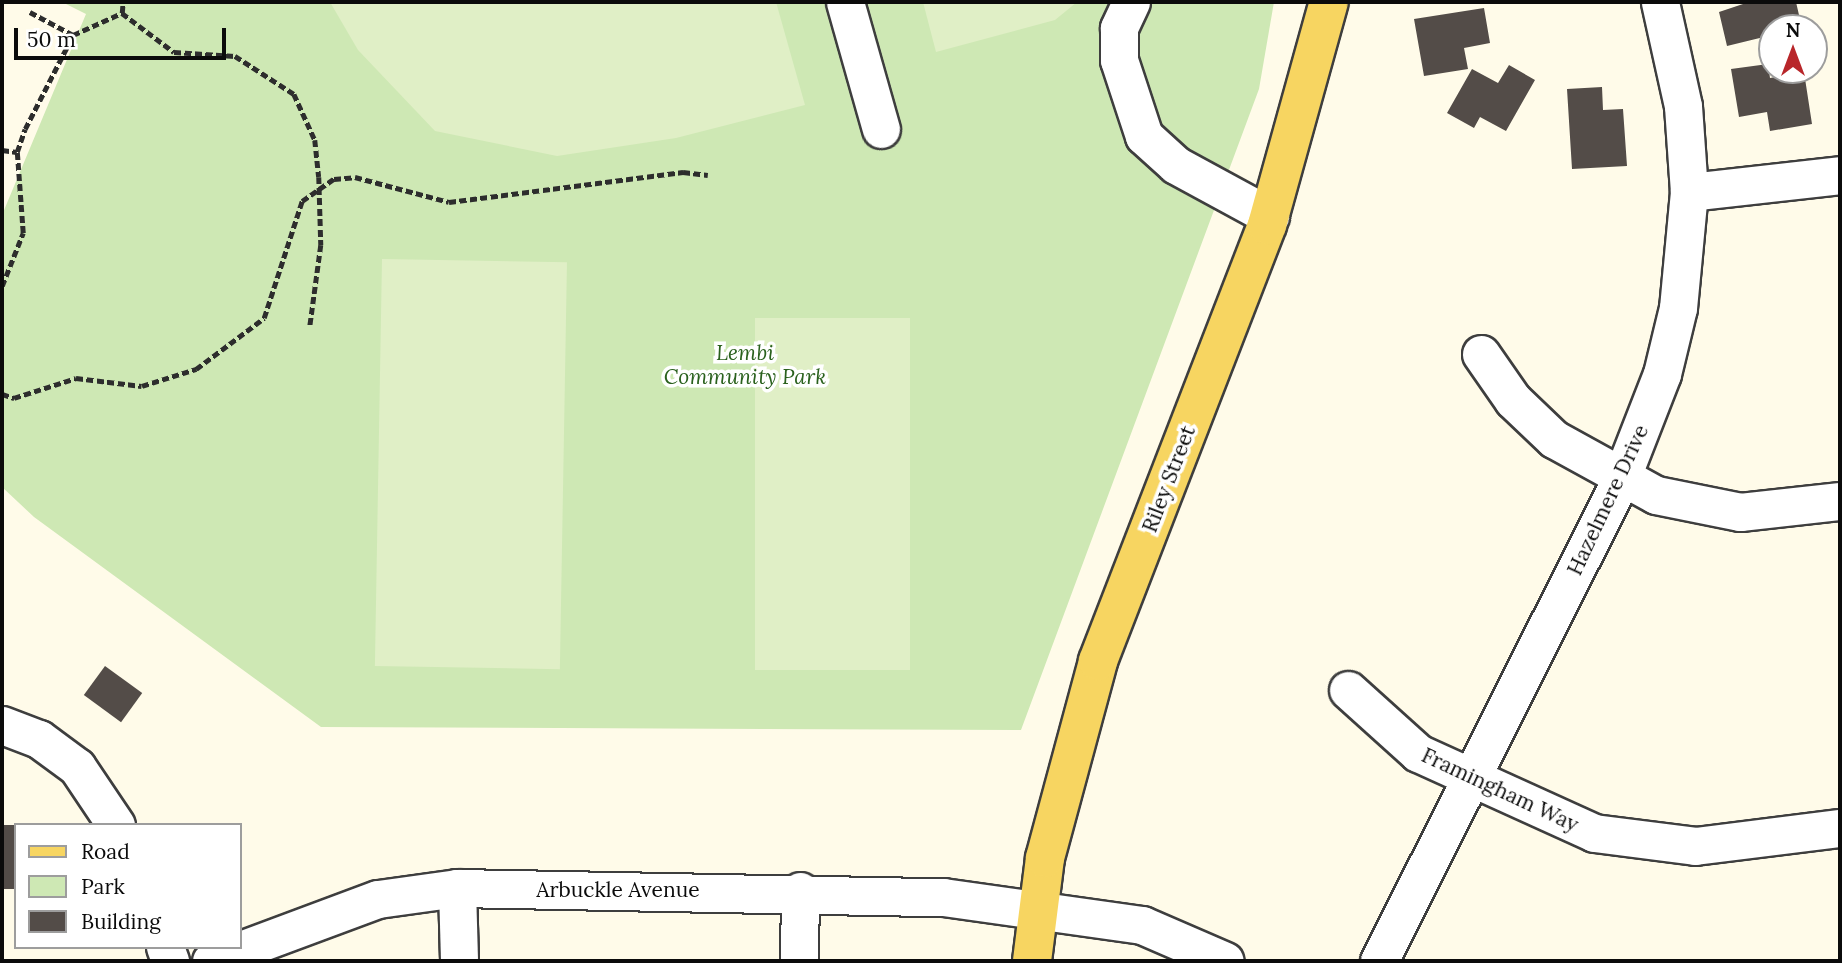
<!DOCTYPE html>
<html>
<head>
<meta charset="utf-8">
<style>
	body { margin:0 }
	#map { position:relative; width:1842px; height:963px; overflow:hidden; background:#fffbe9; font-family:Lora,serif }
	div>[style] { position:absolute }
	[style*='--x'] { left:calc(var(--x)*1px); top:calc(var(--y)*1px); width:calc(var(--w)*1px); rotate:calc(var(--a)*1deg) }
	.green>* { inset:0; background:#cee8b4 }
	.pitch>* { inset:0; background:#e0efc6; transform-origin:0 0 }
	.building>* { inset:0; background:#534c48; transform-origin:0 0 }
	.path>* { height:4.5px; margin-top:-2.25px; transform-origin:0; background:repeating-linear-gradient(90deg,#2d2d2d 0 7px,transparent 0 10.5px) }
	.roads { filter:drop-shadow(2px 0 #3e3e3e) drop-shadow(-2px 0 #3e3e3e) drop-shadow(0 2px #3e3e3e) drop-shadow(0 -2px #3e3e3e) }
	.minor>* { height:37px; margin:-18.5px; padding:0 18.5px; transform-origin:18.5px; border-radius:18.5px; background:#fff }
	.major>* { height:38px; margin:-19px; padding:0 19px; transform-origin:19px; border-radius:19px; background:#f7d561 }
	span { translate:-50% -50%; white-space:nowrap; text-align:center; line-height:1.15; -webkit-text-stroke:7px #fff; paint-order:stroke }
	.park-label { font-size:21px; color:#2a611d; font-style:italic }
	.street-label { font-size:21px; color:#0b0b0b }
	.frame { position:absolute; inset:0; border:4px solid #0b0b0b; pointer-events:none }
	.legend { position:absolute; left:14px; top:823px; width:228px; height:126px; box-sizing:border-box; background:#fff; border:2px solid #9d9d9d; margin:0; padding:9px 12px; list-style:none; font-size:21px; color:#0b0b0b }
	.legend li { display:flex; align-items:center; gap:14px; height:35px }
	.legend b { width:35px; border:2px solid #9d9d9d }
	.north { position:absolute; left:1758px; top:14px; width:70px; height:70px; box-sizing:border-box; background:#fff; border:2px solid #9d9d9d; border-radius:50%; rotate:0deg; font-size:19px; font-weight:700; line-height:28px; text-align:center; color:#0b0b0b }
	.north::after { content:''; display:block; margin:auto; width:24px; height:32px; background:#b8262a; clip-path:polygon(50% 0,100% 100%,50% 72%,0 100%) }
	.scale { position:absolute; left:14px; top:28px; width:212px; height:32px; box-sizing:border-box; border:4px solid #0b0b0b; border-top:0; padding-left:9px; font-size:21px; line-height:24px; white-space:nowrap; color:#0b0b0b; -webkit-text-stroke:5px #fff; paint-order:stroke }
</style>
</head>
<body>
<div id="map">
	<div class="green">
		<i style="clip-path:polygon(62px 2px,1274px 2px,1259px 89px,1021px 730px,321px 727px,34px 517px,2px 487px,2px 215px,86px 14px)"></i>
	</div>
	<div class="pitch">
		<i style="clip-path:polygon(330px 2px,776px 2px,805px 105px,676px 138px,557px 156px,435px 131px,358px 50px)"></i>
		<i style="clip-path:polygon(923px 2px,1077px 2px,1055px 20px,936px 52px)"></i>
		<i style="left:382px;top:259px;width:185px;height:407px;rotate:1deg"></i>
		<i style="left:755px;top:318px;width:155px;height:352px"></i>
	</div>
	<div class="building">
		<i style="clip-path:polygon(1749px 2px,1796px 2px,1802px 28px,1772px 28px,1772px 35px,1727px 46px,1719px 12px)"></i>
		<i style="clip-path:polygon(1484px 8px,1490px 43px,1464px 48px,1468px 69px,1424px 76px,1414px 19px)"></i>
		<i style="clip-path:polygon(1768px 64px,1770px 78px,1804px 72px,1812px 124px,1770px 131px,1767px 112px,1739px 117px,1731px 69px)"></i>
		<i style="clip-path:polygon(1509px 65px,1535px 80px,1506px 131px,1480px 117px,1474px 128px,1447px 113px,1472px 69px,1498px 83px)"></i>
		<i style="clip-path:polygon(1602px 87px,1603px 110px,1623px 109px,1627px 166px,1572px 169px,1567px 89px)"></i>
		<i style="left:105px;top:666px;width:46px;height:36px;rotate:36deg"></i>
		<i style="left:16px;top:825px;width:64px;height:14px;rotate:90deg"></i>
	</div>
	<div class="path">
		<i style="--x:30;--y:12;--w:49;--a:28.1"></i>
		<i style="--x:122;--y:13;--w:65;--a:36.9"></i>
		<i style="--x:174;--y:52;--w:61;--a:3.8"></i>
		<i style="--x:235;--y:56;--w:70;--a:32.8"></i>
		<i style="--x:294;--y:94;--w:51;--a:65.5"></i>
		<i style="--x:315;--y:140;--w:37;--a:84"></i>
		<i style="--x:319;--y:177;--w:68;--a:88.3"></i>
		<i style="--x:321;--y:245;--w:82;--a:97.7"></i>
		<i style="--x:2;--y:150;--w:15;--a:8"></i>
		<i style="--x:2;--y:286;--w:57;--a:-68.4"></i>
		<i style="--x:23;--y:233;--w:81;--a:-94.2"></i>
		<i style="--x:17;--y:152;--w:24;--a:-71"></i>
		<i style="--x:25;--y:129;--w:106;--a:-62.9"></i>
		<i style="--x:73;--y:35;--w:54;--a:-24.2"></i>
		<i style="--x:122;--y:13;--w:11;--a:-85"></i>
		<i style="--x:2;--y:394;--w:13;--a:18"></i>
		<i style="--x:14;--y:398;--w:65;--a:-17.9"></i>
		<i style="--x:76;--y:378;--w:66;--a:6.9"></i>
		<i style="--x:142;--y:386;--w:57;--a:-17.5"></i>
		<i style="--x:196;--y:369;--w:85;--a:-36.9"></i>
		<i style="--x:264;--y:318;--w:123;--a:-72"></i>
		<i style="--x:302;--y:201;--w:39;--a:-35"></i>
		<i style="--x:334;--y:179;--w:21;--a:-5"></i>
		<i style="--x:355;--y:177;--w:97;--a:14.9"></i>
		<i style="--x:449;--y:202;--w:236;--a:-7.3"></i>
		<i style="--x:683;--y:172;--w:25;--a:7"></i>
	</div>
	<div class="roads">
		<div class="minor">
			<i style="--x:845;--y:2;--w:132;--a:74.2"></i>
			<i style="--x:1131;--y:2;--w:29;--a:115"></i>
			<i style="--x:1119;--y:28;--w:32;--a:90"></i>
			<i style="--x:1119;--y:60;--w:80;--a:71.8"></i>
			<i style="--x:1144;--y:136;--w:43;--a:42.2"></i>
			<i style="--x:1176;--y:165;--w:107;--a:28.5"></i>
			<i style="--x:1689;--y:192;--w:152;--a:-6.4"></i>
			<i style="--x:1481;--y:354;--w:56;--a:55.2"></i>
			<i style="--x:1513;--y:400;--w:57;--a:43.6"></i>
			<i style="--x:1554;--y:439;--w:116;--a:28.8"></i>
			<i style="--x:1656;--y:495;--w:86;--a:11.4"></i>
			<i style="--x:1740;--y:512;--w:101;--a:-6.3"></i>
			<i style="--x:1348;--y:690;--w:94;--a:42"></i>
			<i style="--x:1418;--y:753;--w:193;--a:24.4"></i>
			<i style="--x:1594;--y:833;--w:102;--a:7.3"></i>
			<i style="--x:1695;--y:846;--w:146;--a:-7.1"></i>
			<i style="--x:2;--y:725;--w:40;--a:21"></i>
			<i style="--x:39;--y:739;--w:47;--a:36.4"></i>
			<i style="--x:77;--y:767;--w:70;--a:56.1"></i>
			<i style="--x:457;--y:888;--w:73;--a:88.4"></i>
			<i style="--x:165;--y:947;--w:15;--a:70"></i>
			<i style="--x:211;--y:961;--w:178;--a:-20.4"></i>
			<i style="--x:378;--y:899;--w:80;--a:-7.9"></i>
			<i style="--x:457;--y:888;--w:486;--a:1.1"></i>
			<i style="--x:943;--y:897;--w:201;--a:8"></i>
			<i style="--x:1142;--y:925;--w:90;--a:23.4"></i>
			<i style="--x:799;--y:961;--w:70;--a:-89.2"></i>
			<i style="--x:1379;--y:961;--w:539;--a:-63.34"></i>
			<i style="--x:1621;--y:479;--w:113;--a:-68.7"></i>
			<i style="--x:1662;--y:374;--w:68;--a:-76.4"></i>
			<i style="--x:1678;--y:308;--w:117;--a:-84.6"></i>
			<i style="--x:1689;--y:192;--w:86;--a:-94"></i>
			<i style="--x:1683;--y:106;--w:107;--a:-102.5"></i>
		</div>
		<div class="major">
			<i style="--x:1032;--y:961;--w:104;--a:-82.8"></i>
			<i style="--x:1045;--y:858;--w:204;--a:-74.9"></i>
			<i style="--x:1098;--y:661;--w:468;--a:-68.8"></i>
			<i style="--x:1267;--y:225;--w:231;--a:-74.5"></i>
		</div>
	</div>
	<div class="park-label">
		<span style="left:745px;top:365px">Lembi<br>Community Park</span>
	</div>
	<div class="street-label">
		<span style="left:1169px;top:479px;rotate:-69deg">Riley Street</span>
		<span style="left:1608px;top:500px;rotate:-65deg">Hazelmere Drive</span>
		<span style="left:1500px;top:790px;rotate:25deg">Framingham Way</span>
		<span style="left:618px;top:890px">Arbuckle Avenue</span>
	</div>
	<div class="frame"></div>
	<ul class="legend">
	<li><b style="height:9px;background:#f7d561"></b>Road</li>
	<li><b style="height:19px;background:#cee8b4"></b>Park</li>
	<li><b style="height:19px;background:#534c48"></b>Building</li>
	</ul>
	<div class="north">N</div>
	<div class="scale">50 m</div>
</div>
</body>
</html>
